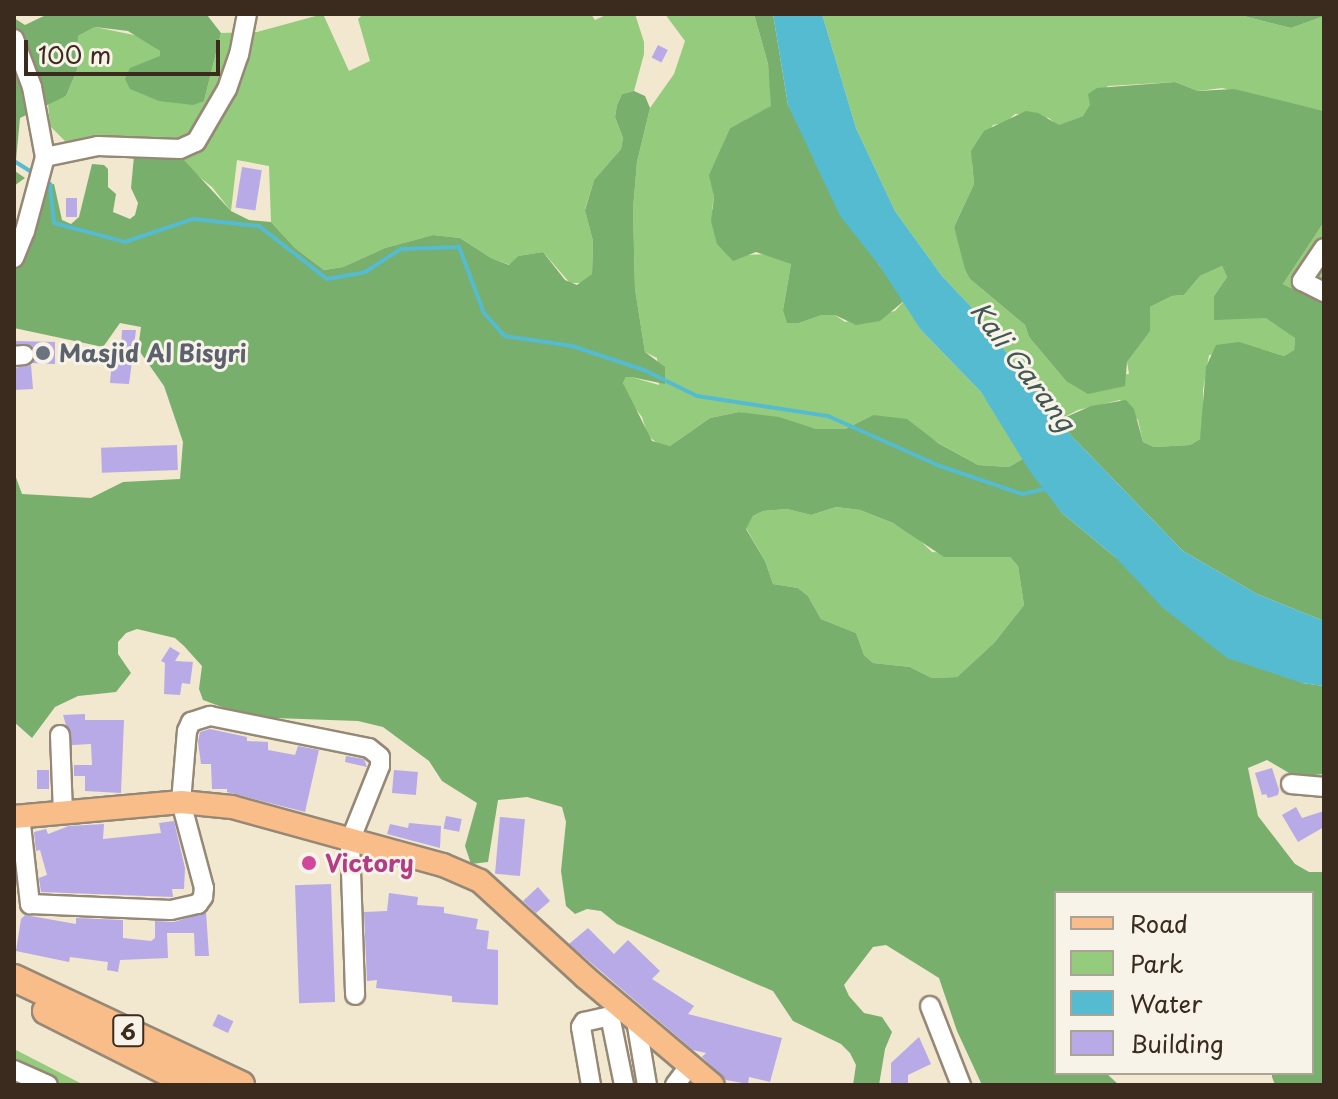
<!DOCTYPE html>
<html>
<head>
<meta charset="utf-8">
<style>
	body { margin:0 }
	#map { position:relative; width:1338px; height:1099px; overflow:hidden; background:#f2e7cf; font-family:"Playpen Sans",sans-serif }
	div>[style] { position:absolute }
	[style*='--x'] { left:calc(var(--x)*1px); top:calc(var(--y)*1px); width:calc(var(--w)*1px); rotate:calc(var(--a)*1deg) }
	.green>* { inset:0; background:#95cb7c }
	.forest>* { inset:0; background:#78af6c }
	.water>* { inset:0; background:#54bbd1 }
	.stream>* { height:4px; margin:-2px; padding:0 2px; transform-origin:2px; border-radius:2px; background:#54bbd1 }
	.building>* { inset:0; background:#b7aae6; transform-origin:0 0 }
	.roads { filter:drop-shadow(2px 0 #968876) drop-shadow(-2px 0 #968876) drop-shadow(0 2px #968876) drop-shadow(0 -2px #968876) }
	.minor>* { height:18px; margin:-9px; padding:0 9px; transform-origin:9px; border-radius:9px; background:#fff }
	.major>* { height:22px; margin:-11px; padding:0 11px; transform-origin:11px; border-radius:11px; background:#f8bd89 }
	.highway>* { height:26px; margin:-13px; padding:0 13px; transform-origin:13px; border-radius:13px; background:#f8bd89 }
	.dots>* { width:22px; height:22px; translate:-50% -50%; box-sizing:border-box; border:4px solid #f7f3e8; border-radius:50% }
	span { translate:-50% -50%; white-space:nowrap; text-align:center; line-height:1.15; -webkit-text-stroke:6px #f7f3e8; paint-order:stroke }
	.shield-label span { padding:2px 6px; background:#f7f3e8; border:2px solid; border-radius:6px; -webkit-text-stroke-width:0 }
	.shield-label { font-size:22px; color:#3b2a1e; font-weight:700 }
	.worship-label { font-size:24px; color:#5b616d; font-weight:700 }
	.left { translate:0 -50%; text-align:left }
	.hotel-label { font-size:24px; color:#b23c85; font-weight:700 }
	.water-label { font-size:26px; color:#425654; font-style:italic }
	.frame { position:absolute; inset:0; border:16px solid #3b2a1e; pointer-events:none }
	.legend { position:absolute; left:1054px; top:891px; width:260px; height:184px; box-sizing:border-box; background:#f7f3e8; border:2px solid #aca397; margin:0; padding:10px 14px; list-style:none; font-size:24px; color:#3b2a1e }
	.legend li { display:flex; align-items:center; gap:16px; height:40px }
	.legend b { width:40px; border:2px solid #aca397 }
	.scale { position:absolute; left:24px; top:40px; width:196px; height:36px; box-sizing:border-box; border:4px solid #3b2a1e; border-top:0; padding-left:10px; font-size:24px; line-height:28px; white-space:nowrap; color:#3b2a1e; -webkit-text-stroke:6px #f7f3e8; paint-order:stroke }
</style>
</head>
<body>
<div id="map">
	<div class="green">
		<i style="clip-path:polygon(323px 14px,349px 71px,370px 61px,358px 19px,363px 14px,591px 14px,595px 20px,608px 14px,635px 14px,644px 42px,644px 54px,634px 91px,622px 94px,617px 105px,615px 117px,623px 138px,621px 149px,594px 180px,585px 209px,593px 241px,592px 274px,583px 283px,570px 283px,543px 252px,518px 256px,510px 265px,491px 258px,460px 238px,433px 235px,385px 248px,343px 267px,324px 270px,295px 248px,271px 222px,269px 166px,237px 160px,231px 211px,212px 187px,172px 155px,134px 139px,112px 137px,65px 141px,50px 126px,48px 103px,66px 96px,77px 70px,78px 36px,95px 27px,139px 36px,160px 51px,160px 56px,204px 101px,221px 33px,257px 32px)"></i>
		<i style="clip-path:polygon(665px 14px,754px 14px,768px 64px,772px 106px,730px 128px,710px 174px,714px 197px,712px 209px,744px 255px,768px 254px,791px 264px,783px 310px,799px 323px,822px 315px,835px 315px,845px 322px,895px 311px,905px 300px,921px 330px,981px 392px,1024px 458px,1009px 467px,978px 465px,933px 440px,873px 415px,845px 429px,816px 429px,739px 412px,710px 418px,670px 446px,657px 443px,648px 436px,642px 417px,631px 403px,623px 383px,626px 377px,631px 377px,659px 385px,657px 358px,645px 352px,635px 289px,633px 209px,637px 162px,650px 108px,674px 74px,685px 41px)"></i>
		<i style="clip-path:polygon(822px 14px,1236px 14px,1291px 28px,1324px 16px,1324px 111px,1222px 88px,1198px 91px,1175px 82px,1108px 86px,1083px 116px,1058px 126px,1049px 118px,1015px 114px,1005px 123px,993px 125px,972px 163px,974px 184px,954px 227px,970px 279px,1025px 325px,1029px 337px,1066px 381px,1129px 374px,1127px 362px,1149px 331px,1150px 307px,1172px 296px,1184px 295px,1200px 276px,1222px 266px,1227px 277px,1214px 296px,1253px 318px,1266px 318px,1277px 323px,1295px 338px,1294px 350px,1284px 356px,1261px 349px,1209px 355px,1203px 390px,1203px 427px,1200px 439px,1190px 445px,1154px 447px,1143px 442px,1138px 420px,1120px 400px,1078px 410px,1057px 421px,977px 313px,942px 276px,895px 211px,856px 128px)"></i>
		<i style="clip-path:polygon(1324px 222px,1324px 304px,1283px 284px)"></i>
		<i style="clip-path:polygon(836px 507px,860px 510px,893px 523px,913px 534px,932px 552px,1010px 557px,1018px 566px,1024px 605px,994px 643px,957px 677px,932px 678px,910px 667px,873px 663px,864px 655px,856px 633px,821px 619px,808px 596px,798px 588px,773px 584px,765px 561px,746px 528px,753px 516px,763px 511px,787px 509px,811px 515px)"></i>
		<i style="clip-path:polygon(14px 1049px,84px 1085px,14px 1085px)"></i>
	</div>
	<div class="forest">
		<i style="clip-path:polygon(48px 14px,207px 15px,221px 33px,204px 101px,193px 105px,159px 101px,130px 89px,125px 79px,130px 68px,160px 56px,160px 51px,128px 31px,95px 27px,78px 36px,77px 70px,66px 96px,20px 118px,15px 171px,25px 178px,14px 186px,14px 18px,25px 25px)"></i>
		<i style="clip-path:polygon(754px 14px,773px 14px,788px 105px,879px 265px,905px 300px,880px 321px,856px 325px,835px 315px,822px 315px,799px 323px,787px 323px,783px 310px,791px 264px,756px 252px,733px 261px,717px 244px,711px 221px,714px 197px,709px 175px,730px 128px,771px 106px,768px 64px)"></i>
		<i style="clip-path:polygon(1236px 14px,1324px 14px,1324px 16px,1291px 28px)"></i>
		<i style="clip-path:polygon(1175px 82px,1198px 91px,1234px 89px,1324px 111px,1324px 222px,1283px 284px,1324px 304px,1324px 621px,1257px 594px,1183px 551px,1057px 421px,1091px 406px,1126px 400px,1134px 409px,1143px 442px,1154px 447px,1190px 445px,1200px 439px,1206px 367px,1216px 345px,1239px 342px,1284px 356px,1294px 350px,1295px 338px,1266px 318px,1214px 320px,1214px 296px,1227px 277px,1222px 266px,1200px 276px,1184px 295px,1172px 296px,1150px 307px,1150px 331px,1127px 362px,1125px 386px,1088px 394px,1066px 381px,1029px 337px,1025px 325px,970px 279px,965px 269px,954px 227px,974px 184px,971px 151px,984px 131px,1026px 111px,1038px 113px,1059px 125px,1083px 116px,1090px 105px,1088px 94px,1097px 88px)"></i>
		<i style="clip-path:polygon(evenodd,634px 91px,645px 96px,650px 108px,637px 162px,633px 209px,635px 289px,645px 352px,665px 367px,665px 384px,631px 377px,626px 377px,623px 383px,652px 441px,670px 446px,710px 418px,739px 412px,779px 417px,816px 429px,845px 429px,873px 415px,907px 419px,938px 443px,978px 465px,1009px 467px,1024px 458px,1062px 513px,1115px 557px,1302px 683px,1324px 686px,1324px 774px,1296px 777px,1267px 760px,1248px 768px,1258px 816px,1295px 864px,1309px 872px,1324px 872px,1324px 1085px,1275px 1085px,1272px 1077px,1272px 1073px,1312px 1073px,1312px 893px,1056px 893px,1056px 1073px,1106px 1073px,1119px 1085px,982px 1085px,957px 1031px,939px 978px,886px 945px,873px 947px,844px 985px,849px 996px,864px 1013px,882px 1017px,892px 1032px,885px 1049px,879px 1085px,853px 1085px,856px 1065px,850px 1053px,841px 1044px,793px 1021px,773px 991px,617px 924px,601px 911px,587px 909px,575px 914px,566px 906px,561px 871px,566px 822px,562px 807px,527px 797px,498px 800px,488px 862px,471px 864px,465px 846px,477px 803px,442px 781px,429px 761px,383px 727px,358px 721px,249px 717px,203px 700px,199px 689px,202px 666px,184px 646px,175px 638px,137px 629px,126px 633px,118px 642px,118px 654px,131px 673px,116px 692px,78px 696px,55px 707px,32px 738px,14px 722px,14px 472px,22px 494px,91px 498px,123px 482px,180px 479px,183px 442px,164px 386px,138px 349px,141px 327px,120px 323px,103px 347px,14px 328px,14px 222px,37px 217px,42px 186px,54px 184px,62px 220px,71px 224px,79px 217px,92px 164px,104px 165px,108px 169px,108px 187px,116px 194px,113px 212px,130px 219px,135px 215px,138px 203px,131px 188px,134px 156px,172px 155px,183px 159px,231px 211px,249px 220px,271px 222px,295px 248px,324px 270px,343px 267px,385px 248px,433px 235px,460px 238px,491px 258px,509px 265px,518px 256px,543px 252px,565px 280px,577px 285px,592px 274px,593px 241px,585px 210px,594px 180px,621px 149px,623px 138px,615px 117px,617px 105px,622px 94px,634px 91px,836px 507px,860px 510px,893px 523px,944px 557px,1010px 557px,1018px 566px,1024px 605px,994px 643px,957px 677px,932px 678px,910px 667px,873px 663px,864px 655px,856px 633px,821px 619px,808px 596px,798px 588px,773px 584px,765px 561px,746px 529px,753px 516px,763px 511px,787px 509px,811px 515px,836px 507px)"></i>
	</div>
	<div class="water">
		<i style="clip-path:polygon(773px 14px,822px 14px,856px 128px,895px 211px,942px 276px,977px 313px,1057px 421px,1183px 551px,1257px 594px,1324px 621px,1324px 686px,1302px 683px,1227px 658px,1163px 608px,1115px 557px,1062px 513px,1031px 473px,981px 392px,921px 330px,879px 265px,840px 216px,788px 105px)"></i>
	</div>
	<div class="stream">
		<i style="--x:14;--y:161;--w:26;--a:32"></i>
		<i style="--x:43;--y:179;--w:9;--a:36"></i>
		<i style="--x:50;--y:184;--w:39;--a:84"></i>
		<i style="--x:54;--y:223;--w:73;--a:15"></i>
		<i style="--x:125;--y:242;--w:72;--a:-18.7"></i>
		<i style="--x:193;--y:219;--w:66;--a:6.1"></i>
		<i style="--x:259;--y:226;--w:86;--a:37.9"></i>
		<i style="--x:327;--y:279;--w:39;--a:-10"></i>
		<i style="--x:365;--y:272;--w:43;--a:-32.6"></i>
		<i style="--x:401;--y:249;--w:58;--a:-2"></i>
		<i style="--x:459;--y:247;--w:71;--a:69.3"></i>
		<i style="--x:484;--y:313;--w:31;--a:48"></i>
		<i style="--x:505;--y:336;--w:68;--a:8.5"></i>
		<i style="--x:572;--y:346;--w:76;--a:18.4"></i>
		<i style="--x:644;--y:370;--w:59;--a:26.1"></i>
		<i style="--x:697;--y:396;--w:133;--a:8.7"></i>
		<i style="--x:828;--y:416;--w:123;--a:24.1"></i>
		<i style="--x:940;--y:466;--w:87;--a:18.9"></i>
		<i style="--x:1022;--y:494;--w:25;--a:-12"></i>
	</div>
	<div class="building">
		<i style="left:658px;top:45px;width:11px;height:14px;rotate:27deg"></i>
		<i style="left:242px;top:167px;width:20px;height:41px;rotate:9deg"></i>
		<i style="left:66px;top:198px;width:11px;height:19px"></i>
		<i style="clip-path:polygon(122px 330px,136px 330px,129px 384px,110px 383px,113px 349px,121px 349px)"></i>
		<i style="clip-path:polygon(14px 341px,55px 342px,55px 364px,32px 363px,36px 355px,33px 347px,14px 344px)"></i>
		<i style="clip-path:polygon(31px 365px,33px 389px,14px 390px,14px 368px)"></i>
		<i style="left:177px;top:445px;width:25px;height:76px;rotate:88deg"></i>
		<i style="clip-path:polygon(170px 647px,180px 653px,175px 661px,193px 662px,190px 684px,182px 683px,180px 695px,164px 694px,165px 663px,161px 661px)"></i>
		<i style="clip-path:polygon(85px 714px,85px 720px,124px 720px,121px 793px,85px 791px,85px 776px,74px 776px,74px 765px,92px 765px,91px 744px,72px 745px,63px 715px)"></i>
		<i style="clip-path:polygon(210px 729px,247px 737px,247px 741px,268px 742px,268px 750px,295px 755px,298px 746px,319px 750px,305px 812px,227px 792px,227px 789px,212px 789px,211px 764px,201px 764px,198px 742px,200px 732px)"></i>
		<i style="clip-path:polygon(346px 756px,364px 759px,367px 767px,345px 762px)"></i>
		<i style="clip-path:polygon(1272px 768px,1279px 790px,1278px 795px,1268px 798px,1266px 794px,1262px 795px,1255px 773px)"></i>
		<i style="left:49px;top:770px;width:19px;height:12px;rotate:90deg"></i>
		<i style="left:394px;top:770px;width:24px;height:23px;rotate:5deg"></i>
		<i style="clip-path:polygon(1296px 807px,1302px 818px,1324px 811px,1324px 827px,1298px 842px,1282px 815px)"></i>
		<i style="left:446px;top:816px;width:16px;height:13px;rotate:11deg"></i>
		<i style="left:500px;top:817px;width:25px;height:57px;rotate:5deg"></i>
		<i style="clip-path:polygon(174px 821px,185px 868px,184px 889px,172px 889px,173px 897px,41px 892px,39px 878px,47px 875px,40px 850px,36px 851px,34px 832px,46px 829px,48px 834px,69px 826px,104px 824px,103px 839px,161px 833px,159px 823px)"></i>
		<i style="clip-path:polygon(409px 823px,441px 826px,440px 848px,387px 834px,390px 824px,408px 828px)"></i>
		<i style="left:331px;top:884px;width:118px;height:36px;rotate:88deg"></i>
		<i style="clip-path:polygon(538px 887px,550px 901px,536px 913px,523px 901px)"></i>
		<i style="clip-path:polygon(389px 893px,418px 897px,417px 905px,444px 907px,444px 913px,478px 919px,476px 929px,489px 931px,487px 949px,498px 950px,498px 1005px,452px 1002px,452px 996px,376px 988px,377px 980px,367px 981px,364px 912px,387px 911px)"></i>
		<i style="clip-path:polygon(206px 912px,209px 956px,195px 956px,194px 933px,167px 933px,168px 958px,120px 960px,118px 972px,107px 970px,108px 962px,70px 957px,69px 962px,16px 951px,21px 919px,25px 915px,76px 924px,76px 918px,123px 920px,123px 938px,151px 941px,155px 938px,155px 921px,174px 922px)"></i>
		<i style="clip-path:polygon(588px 928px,614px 954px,628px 940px,660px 971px,652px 979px,694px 1006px,688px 1014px,782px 1038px,770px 1082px,749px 1077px,748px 1084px,726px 1080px,702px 1057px,706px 1053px,693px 1050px,569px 944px)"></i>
		<i style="left:218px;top:1014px;width:17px;height:13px;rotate:25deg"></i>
		<i style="clip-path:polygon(919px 1037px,931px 1064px,908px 1075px,908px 1085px,891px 1085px,891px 1063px)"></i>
	</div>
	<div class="roads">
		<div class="minor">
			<i style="--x:14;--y:39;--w:51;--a:69.4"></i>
			<i style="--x:32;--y:87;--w:71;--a:79.5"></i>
			<i style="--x:45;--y:157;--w:77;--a:105.1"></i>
			<i style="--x:25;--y:231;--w:29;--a:112"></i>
			<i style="--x:45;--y:157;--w:54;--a:-11.7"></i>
			<i style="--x:98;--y:146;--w:82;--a:2.1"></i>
			<i style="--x:180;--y:149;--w:17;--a:-24"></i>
			<i style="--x:196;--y:142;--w:61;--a:-59.7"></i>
			<i style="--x:227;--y:89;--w:36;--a:-71"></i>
			<i style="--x:239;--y:55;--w:42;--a:-79"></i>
			<i style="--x:1324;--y:248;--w:40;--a:124"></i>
			<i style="--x:1302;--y:281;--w:25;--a:27"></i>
			<i style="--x:14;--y:356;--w:10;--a:-6"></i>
			<i style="--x:60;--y:735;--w:77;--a:87.8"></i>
			<i style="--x:1291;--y:784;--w:33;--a:5"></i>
			<i style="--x:20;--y:816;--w:89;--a:83.5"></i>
			<i style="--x:30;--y:904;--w:141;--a:2.4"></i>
			<i style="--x:171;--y:910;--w:28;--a:-13"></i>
			<i style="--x:198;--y:904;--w:9;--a:-54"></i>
			<i style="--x:203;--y:897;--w:9;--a:-84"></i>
			<i style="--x:204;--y:888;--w:89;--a:-105"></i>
			<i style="--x:181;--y:802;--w:71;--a:-85.2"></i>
			<i style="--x:187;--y:731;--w:10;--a:-66"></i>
			<i style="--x:191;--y:722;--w:20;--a:-18"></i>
			<i style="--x:210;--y:716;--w:162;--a:11.4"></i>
			<i style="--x:369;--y:748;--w:14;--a:39"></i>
			<i style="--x:380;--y:757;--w:9;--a:90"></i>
			<i style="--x:380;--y:766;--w:81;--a:111.8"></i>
			<i style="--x:350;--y:841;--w:154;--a:88.1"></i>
			<i style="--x:930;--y:1006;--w:85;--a:68.6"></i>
			<i style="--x:636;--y:1020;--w:66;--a:80.4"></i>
			<i style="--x:14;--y:1070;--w:37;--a:24"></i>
			<i style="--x:591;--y:1085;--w:59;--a:-99.8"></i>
			<i style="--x:581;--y:1027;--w:6;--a:-59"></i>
			<i style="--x:584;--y:1022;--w:27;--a:-13"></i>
			<i style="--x:610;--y:1016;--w:70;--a:78.5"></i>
			<i style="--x:675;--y:1085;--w:25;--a:-53"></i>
		</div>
		<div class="major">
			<i style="--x:14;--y:817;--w:168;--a:-5.1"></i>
			<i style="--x:181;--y:802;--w:51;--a:5.6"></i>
			<i style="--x:232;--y:807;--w:219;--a:15.4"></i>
			<i style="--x:443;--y:865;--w:40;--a:23.4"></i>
			<i style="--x:480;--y:881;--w:142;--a:42.4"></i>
			<i style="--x:585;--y:977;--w:167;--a:40.2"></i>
		</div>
		<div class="highway">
			<i style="--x:14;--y:978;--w:251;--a:25.2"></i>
			<i style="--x:46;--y:1011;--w:165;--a:26.7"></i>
		</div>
	</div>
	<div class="dots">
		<i style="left:43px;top:353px;background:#6b7280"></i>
		<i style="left:309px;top:863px;background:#d1479c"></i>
	</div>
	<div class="shield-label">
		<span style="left:128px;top:1031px">6</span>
	</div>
	<div class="worship-label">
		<span class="left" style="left:59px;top:353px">Masjid Al Bisyri</span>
	</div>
	<div class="hotel-label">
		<span class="left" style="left:325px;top:863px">Victory</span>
	</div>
	<div class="water-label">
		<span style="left:1023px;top:366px;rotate:53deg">Kali Garang</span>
	</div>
	<div class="frame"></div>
	<ul class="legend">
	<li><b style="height:10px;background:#f8bd89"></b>Road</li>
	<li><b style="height:22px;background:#95cb7c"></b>Park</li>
	<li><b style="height:22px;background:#54bbd1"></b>Water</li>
	<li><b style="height:22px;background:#b7aae6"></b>Building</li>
	</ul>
	<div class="scale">100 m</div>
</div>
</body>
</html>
